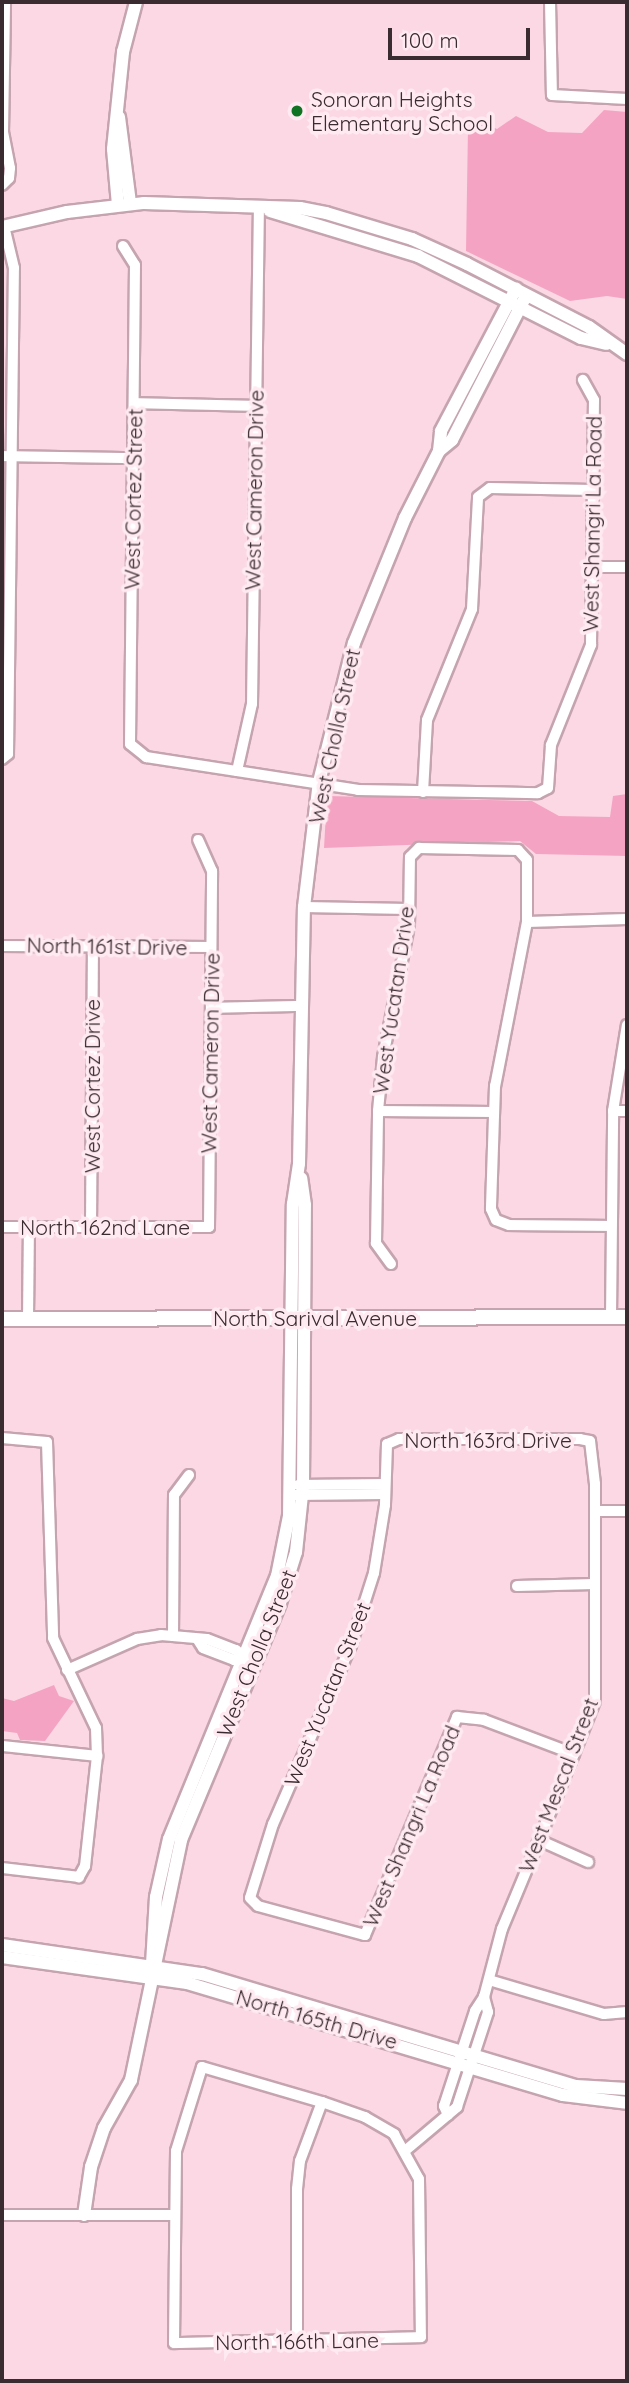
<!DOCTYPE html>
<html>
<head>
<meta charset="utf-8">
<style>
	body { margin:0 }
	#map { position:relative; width:629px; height:2383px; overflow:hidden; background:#fbd8e4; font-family:Quicksand,sans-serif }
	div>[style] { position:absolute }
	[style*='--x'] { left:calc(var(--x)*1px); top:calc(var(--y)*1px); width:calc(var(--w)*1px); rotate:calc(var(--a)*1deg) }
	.green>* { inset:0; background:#f4a4c2 }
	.roads { filter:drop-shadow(2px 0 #c5a4af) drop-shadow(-2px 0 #c5a4af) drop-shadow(0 2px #c5a4af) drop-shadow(0 -2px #c5a4af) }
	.minor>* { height:10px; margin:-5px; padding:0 5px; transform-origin:5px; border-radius:5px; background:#fff }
	.tertiary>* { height:12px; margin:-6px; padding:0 6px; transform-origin:6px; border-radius:6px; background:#fff }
	.secondary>* { height:14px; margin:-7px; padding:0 7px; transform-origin:7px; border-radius:7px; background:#fff }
	.dots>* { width:19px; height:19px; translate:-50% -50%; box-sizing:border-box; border:4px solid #ffeaf1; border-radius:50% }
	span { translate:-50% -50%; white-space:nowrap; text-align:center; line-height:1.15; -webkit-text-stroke:7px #ffeaf1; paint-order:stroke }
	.poi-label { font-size:21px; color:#392b30 }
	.left { translate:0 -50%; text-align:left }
	.street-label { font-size:21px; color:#392b30 }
	.frame { position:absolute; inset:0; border:4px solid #392b30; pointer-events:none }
	.scale { position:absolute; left:388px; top:28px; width:142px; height:32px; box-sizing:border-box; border:4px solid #392b30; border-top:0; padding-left:9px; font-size:21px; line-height:24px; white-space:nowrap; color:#392b30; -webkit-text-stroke:5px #ffeaf1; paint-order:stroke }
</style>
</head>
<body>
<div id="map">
	<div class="green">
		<i style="clip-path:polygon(604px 110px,627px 112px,627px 299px,607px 296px,570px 301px,466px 251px,468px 127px,479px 121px,497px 129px,516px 116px,548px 132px,582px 133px)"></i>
		<i style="clip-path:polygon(627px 794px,627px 856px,536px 854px,520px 841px,324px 848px,327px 796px,532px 801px,559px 816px,610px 817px,613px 796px)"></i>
		<i style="clip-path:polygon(54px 1685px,59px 1696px,74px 1701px,45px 1741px,20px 1740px,17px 1733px,2px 1731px,2px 1698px,14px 1701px)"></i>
	</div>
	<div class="roads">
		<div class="minor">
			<i style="--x:550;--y:2;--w:93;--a:88.8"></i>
			<i style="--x:552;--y:95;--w:75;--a:3.1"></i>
			<i style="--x:2;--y:185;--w:10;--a:-45"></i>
			<i style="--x:9;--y:178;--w:10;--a:-84"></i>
			<i style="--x:10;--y:168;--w:36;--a:-101"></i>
			<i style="--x:3;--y:133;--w:131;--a:-89.1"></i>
			<i style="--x:123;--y:246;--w:22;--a:58"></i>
			<i style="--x:135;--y:265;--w:479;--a:90.6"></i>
			<i style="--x:130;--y:744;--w:21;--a:39"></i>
			<i style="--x:146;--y:757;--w:215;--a:8.8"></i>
			<i style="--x:358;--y:790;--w:180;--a:1"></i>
			<i style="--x:538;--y:793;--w:11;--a:-27"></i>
			<i style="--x:548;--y:788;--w:43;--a:-86"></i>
			<i style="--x:551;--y:745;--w:108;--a:-68.2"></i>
			<i style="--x:591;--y:645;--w:245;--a:-89.3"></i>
			<i style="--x:594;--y:400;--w:23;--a:-119"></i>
			<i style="--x:134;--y:403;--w:121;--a:1.4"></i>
			<i style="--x:2;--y:456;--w:132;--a:0.9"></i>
			<i style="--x:594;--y:567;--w:33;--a:0"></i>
			<i style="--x:2;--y:759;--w:8;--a:-40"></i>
			<i style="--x:8;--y:754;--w:486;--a:-89.3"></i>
			<i style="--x:14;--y:268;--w:43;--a:-103.4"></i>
			<i style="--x:237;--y:771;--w:69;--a:-77.4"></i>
			<i style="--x:252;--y:704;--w:496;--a:-89.2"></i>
			<i style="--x:423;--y:792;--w:72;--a:-86.8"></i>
			<i style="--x:427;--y:720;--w:120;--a:-67.9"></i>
			<i style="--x:472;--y:609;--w:112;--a:-86.9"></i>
			<i style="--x:478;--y:497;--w:15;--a:-37"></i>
			<i style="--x:490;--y:488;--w:103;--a:1.1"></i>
			<i style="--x:304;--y:907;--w:104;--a:1.1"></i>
			<i style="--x:527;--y:922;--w:100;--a:-1.7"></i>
			<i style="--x:2;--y:946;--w:209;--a:0.3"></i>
			<i style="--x:211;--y:1008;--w:90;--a:-1.3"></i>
			<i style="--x:378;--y:1111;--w:116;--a:0.5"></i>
			<i style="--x:613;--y:1111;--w:14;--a:0"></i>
			<i style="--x:2;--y:1227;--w:207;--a:0"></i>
			<i style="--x:209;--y:1227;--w:356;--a:-89.5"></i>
			<i style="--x:212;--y:871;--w:34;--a:-114"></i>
			<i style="--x:91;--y:1227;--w:282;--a:-89.6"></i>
			<i style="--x:391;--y:1264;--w:26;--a:-126"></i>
			<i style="--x:376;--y:1243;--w:132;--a:-89.1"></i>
			<i style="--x:378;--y:1111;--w:54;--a:-84.7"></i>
			<i style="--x:383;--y:1057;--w:134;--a:-78.8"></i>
			<i style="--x:409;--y:926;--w:69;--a:-89.2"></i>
			<i style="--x:410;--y:857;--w:13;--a:-45"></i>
			<i style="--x:419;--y:848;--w:99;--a:1.2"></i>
			<i style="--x:518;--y:850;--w:13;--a:48"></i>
			<i style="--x:527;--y:860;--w:62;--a:90"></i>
			<i style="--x:527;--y:922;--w:167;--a:101"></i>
			<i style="--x:495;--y:1086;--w:123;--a:91.9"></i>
			<i style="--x:491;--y:1209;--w:12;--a:66"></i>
			<i style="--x:496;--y:1220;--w:14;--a:21"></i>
			<i style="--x:509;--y:1225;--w:102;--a:0.6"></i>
			<i style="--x:611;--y:1317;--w:206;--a:-89.4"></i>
			<i style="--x:613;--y:1111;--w:87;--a:-80.8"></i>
			<i style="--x:28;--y:1319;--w:92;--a:-89.4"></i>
			<i style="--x:2;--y:1438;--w:45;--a:5.1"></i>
			<i style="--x:47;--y:1442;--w:196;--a:88.2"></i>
			<i style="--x:53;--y:1638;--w:100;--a:64.5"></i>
			<i style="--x:96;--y:1728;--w:28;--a:88"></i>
			<i style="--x:97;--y:1756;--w:111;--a:96.2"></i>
			<i style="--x:85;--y:1866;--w:13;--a:119"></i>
			<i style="--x:79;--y:1877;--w:78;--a:-173.3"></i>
			<i style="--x:298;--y:1485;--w:87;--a:-0.7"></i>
			<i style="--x:295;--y:1495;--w:90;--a:-0.6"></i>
			<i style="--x:595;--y:1511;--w:32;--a:0"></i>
			<i style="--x:517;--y:1586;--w:77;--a:-1.5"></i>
			<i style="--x:173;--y:1636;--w:141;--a:-89.6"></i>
			<i style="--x:174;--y:1495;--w:25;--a:-53"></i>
			<i style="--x:198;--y:1640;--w:9;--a:58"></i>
			<i style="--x:203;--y:1648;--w:33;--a:21"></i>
			<i style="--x:234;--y:1660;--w:9;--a:-18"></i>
			<i style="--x:67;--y:1670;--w:77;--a:-23.9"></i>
			<i style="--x:137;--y:1639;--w:24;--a:-9"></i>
			<i style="--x:161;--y:1635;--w:46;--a:5"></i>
			<i style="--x:207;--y:1639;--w:31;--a:21"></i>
			<i style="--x:236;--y:1650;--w:15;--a:42"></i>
			<i style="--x:2;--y:1746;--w:96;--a:6"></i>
			<i style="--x:539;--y:1840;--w:54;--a:24.2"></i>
			<i style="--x:489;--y:1980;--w:120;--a:16.5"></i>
			<i style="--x:604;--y:2014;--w:23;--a:-5"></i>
			<i style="--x:202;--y:2067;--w:125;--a:16.3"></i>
			<i style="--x:322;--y:2102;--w:46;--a:19.2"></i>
			<i style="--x:365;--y:2117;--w:34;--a:30"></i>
			<i style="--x:394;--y:2134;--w:51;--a:60.9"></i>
			<i style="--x:419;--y:2179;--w:158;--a:89.3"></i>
			<i style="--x:421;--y:2337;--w:247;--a:178.6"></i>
			<i style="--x:174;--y:2343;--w:192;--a:-89.4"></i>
			<i style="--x:176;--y:2151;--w:88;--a:-72.8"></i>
			<i style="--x:448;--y:2115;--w:10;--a:-114"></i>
			<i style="--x:444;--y:2106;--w:100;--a:-71.9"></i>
			<i style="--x:475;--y:2011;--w:17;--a:-57"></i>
			<i style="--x:484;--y:1997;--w:70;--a:-75.2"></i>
			<i style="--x:502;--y:1929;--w:96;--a:-67.4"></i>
			<i style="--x:539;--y:1840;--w:93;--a:-67.9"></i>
			<i style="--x:574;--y:1754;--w:57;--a:-68.4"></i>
			<i style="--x:595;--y:1701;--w:217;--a:-90"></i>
			<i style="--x:595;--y:1484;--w:43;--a:-96.6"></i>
			<i style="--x:590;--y:1441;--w:10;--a:-169"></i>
			<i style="--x:580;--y:1439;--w:181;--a:180"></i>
			<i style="--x:399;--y:1439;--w:13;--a:157"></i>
			<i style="--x:387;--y:1444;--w:61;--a:91.9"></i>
			<i style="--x:385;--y:1505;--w:69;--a:99.2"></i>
			<i style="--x:374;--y:1573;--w:76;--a:107.7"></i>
			<i style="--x:351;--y:1645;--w:195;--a:113.5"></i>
			<i style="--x:273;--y:1824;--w:77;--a:107.3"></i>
			<i style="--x:250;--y:1898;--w:11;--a:45"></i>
			<i style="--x:258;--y:1906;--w:111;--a:15.2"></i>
			<i style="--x:365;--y:1935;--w:237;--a:-67.1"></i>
			<i style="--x:457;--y:1717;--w:27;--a:6"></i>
			<i style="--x:484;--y:1720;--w:96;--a:20.7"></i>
			<i style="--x:406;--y:2150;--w:67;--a:-40.1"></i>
			<i style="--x:457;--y:2107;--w:100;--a:-71.9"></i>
			<i style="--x:488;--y:2012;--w:16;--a:-105"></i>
			<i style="--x:2;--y:2215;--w:171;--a:0"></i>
			<i style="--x:297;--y:2342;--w:153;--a:-90"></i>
			<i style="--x:297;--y:2189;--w:28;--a:-84"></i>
			<i style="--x:300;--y:2161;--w:63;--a:-69.6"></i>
		</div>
		<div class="tertiary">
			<i style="--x:119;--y:117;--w:87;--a:82.7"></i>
			<i style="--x:118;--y:205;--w:56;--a:-95.1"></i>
			<i style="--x:113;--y:149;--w:98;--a:-84.1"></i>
			<i style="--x:123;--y:52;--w:52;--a:-75.4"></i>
			<i style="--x:270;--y:211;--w:155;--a:16.9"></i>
			<i style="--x:418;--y:256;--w:182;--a:26.7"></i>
			<i style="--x:581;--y:338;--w:26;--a:13"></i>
			<i style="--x:2;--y:227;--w:67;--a:-13"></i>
			<i style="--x:67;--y:212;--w:78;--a:-6.7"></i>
			<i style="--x:144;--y:203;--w:156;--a:1.8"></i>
			<i style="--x:300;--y:208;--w:26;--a:11"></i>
			<i style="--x:326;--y:213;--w:90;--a:16.8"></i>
			<i style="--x:412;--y:239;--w:60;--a:24.4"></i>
			<i style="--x:467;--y:264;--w:137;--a:27.3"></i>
			<i style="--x:589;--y:327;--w:47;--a:35.4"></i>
			<i style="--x:439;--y:451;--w:17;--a:-40"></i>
			<i style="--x:452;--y:440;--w:157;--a:-62.8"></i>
			<i style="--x:2;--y:1945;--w:202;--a:8.3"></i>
			<i style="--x:202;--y:1974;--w:390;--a:16.7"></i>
			<i style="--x:576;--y:2086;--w:51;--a:3.4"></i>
			<i style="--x:2;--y:1957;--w:187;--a:8"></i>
			<i style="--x:187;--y:1983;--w:392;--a:16.6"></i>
			<i style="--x:563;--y:2095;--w:64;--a:7.1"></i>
			<i style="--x:152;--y:1964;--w:67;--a:-86.6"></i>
			<i style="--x:156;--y:1897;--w:59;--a:-77.4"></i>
			<i style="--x:169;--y:1839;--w:284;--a:-67.7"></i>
			<i style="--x:277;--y:1576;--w:61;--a:-78.7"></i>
			<i style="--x:289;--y:1516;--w:312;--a:-89.3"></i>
			<i style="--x:293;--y:1204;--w:40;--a:-81.5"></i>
			<i style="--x:299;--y:1164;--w:257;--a:-88.9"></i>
			<i style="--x:304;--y:907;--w:126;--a:-83.2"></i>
			<i style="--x:319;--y:782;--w:143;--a:-75.9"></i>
			<i style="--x:354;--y:643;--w:135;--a:-67.8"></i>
			<i style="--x:405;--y:518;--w:75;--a:-63.1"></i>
			<i style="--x:439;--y:451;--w:20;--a:-84"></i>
			<i style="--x:441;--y:431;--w:161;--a:-62.2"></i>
			<i style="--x:84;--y:2215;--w:49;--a:-81.7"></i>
			<i style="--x:91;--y:2167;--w:41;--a:-71.6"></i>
			<i style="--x:104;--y:2128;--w:55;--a:-60.6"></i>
			<i style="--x:131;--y:2080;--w:245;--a:-78.2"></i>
			<i style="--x:181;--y:1840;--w:257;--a:-67.3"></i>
			<i style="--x:280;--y:1603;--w:53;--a:-72.6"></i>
			<i style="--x:296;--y:1552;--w:67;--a:-84"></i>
			<i style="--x:303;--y:1485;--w:280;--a:-89.6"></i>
			<i style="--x:305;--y:1205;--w:27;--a:-98"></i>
		</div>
		<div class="secondary">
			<i style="--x:2;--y:1319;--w:625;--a:-0.18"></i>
		</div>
	</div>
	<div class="dots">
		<i style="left:297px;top:111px;background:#107324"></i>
	</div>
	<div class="poi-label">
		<span class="left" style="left:311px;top:111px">Sonoran Heights<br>Elementary School</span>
	</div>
	<div class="street-label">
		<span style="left:254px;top:490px;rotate:-89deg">West Cameron Drive</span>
		<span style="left:133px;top:499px;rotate:-89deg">West Cortez Street</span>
		<span style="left:592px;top:524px;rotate:-89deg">West Shangri La Road</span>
		<span style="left:334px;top:736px;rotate:-78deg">West Cholla Street</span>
		<span style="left:107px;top:946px;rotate:1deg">North 161st Drive</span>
		<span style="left:393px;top:1000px;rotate:-82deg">West Yucatan Drive</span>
		<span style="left:210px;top:1053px;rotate:-89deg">West Cameron Drive</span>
		<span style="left:92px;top:1086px;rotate:-90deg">West Cortez Drive</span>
		<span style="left:105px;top:1227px">North 162nd Lane</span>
		<span style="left:315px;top:1318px">North Sarival Avenue</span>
		<span style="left:488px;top:1440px">North 163rd Drive</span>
		<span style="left:256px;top:1653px;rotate:-68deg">West Cholla Street</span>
		<span style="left:327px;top:1694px;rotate:-68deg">West Yucatan Street</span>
		<span style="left:558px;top:1785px;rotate:-69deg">West Mescal Street</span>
		<span style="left:411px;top:1826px;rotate:-67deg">West Shangri La Road</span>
		<span style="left:317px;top:2019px;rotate:16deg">North 165th Drive</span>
		<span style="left:297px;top:2341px;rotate:-1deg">North 166th Lane</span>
	</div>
	<div class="frame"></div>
	<div class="scale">100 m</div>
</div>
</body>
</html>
